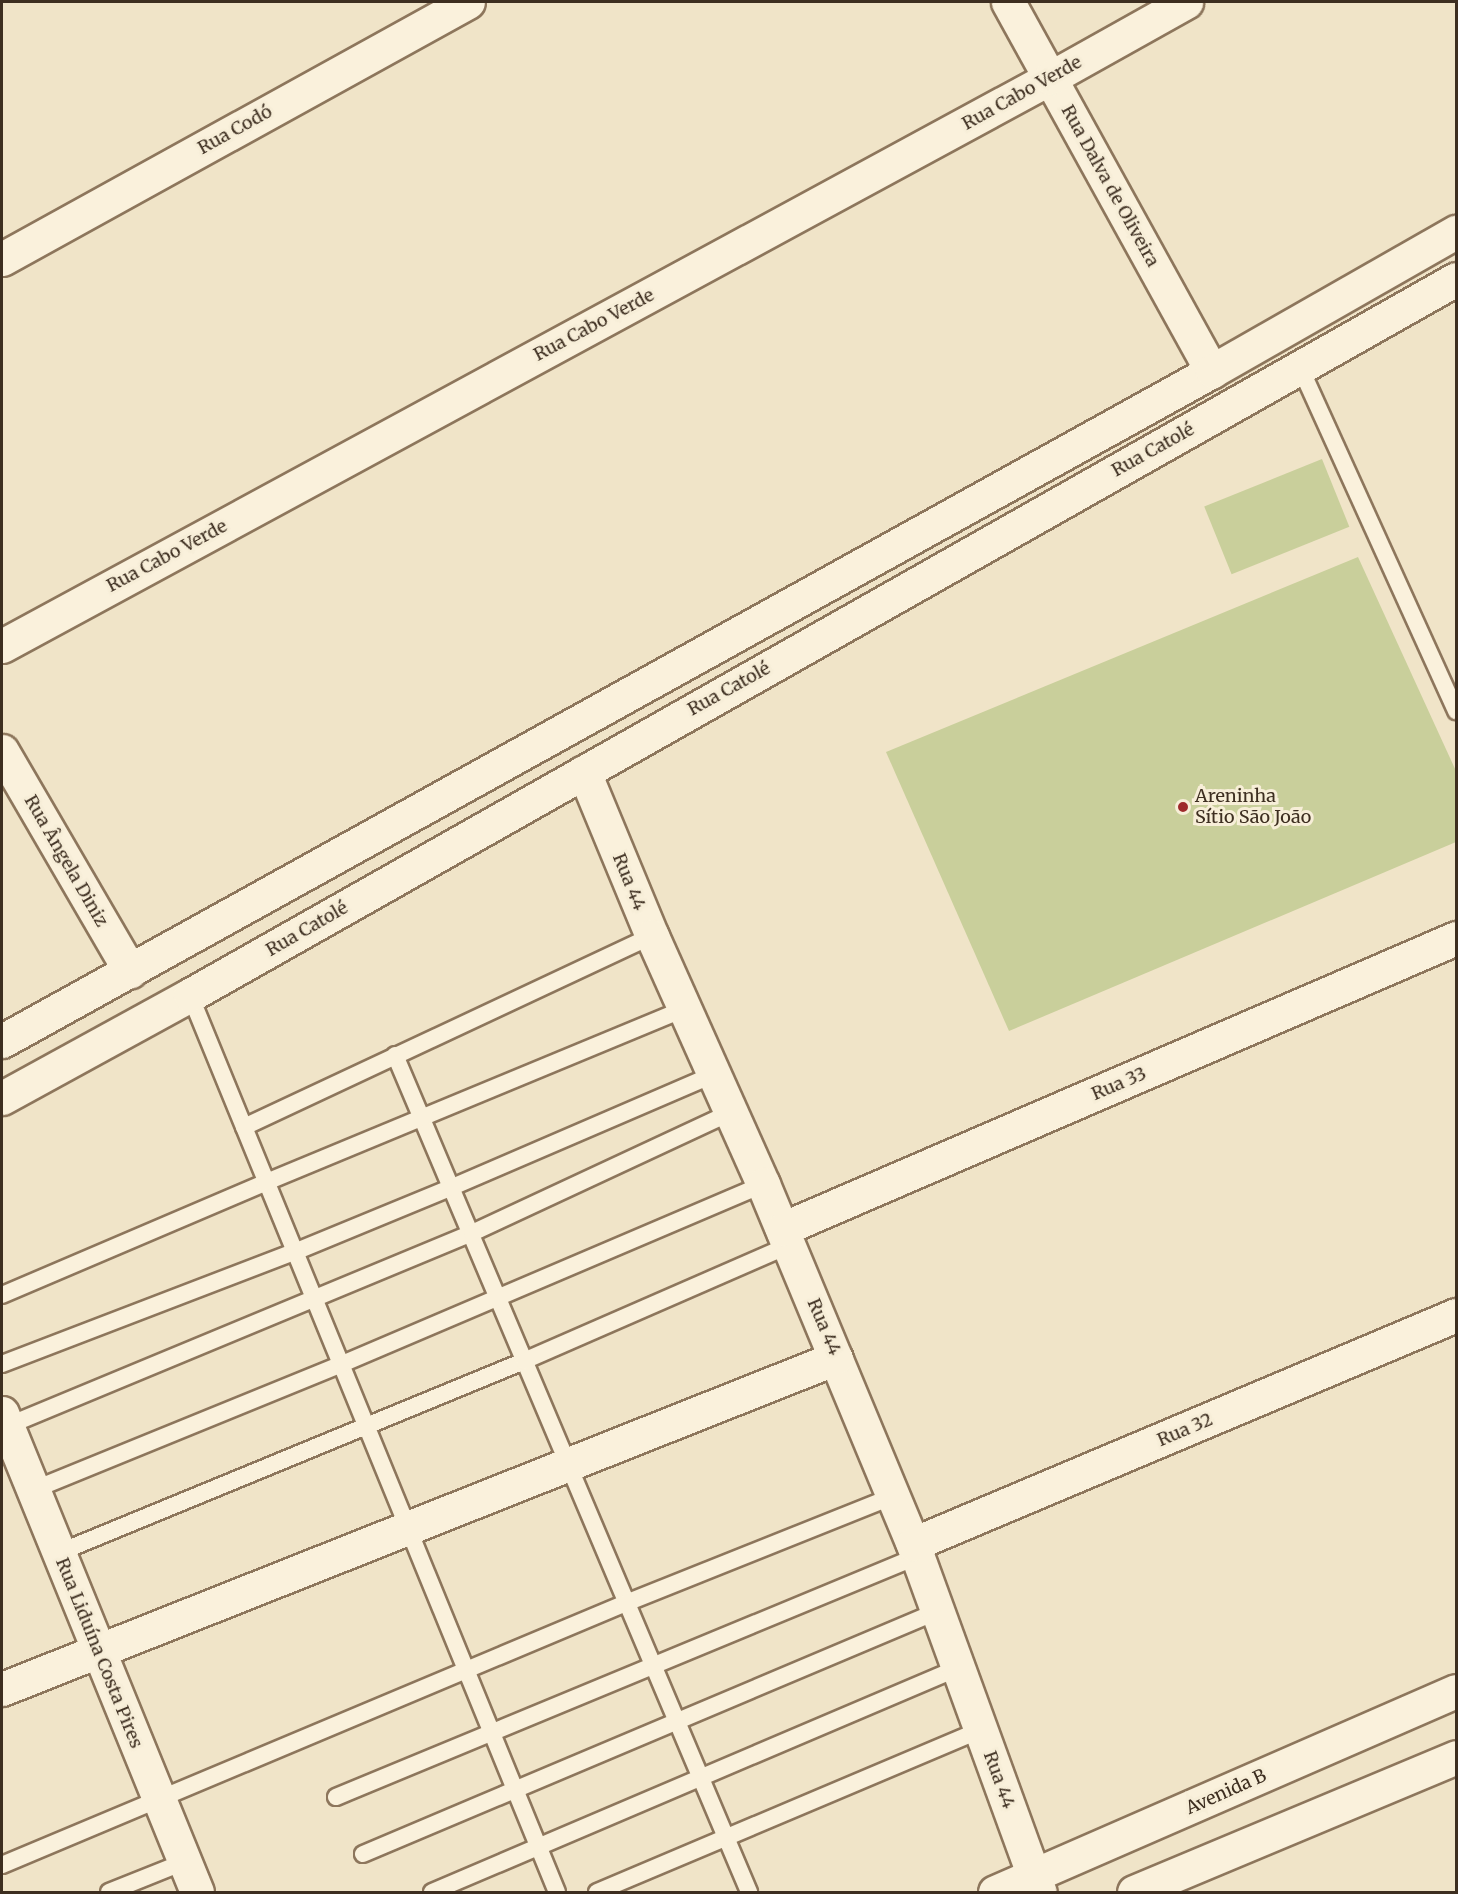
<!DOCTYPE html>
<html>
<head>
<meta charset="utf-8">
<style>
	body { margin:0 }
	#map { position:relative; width:1458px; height:1894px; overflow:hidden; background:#f0e4c8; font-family:Merriweather,serif }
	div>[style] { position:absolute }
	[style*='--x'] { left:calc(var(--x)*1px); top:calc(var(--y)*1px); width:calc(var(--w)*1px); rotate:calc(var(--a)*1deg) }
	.green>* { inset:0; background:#c9cf9b; transform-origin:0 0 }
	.roads { filter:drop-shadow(2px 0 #8d765c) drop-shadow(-2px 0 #8d765c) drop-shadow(0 2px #8d765c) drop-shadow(0 -2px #8d765c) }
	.lane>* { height:16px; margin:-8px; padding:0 8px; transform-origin:8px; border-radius:8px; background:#faf1dc }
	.street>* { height:33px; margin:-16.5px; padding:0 16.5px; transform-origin:16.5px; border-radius:16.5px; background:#faf1dc }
	.secondary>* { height:33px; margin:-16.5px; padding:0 16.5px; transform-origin:16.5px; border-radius:16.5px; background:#faf1dc }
	.dots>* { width:16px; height:16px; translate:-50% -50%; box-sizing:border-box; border:3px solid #f7eed8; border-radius:50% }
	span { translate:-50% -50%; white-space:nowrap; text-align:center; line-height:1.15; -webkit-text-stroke:6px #f7eed8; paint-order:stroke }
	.street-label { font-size:18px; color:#3d2e20 }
	.poi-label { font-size:18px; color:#3d2e20 }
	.left { translate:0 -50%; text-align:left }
	.frame { position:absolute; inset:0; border:3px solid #3d2e20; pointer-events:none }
</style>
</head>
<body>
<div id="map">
	<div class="green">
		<i style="left:1322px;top:459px;width:73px;height:127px;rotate:68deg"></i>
		<i style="clip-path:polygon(1358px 557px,1456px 771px,1456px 842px,1009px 1031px,886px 752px)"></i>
	</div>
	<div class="roads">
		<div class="lane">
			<i style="--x:1300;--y:367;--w:378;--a:65.6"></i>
			<i style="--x:190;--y:995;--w:969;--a:67.75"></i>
			<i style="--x:395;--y:1055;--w:909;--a:67.07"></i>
			<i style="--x:244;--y:1127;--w:450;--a:-25.1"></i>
			<i style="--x:2;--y:1295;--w:285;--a:-23.1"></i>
			<i style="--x:264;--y:1183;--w:456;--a:-22.5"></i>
			<i style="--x:2;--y:1364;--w:316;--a:-21"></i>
			<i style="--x:297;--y:1251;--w:165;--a:-22.4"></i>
			<i style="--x:450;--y:1188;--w:288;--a:-23.3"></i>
			<i style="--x:7;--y:1426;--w:503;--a:-22.54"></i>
			<i style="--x:472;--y:1233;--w:287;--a:-25"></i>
			<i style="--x:33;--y:1490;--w:334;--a:-22.2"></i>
			<i style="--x:342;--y:1364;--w:458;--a:-23.1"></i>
			<i style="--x:58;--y:1553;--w:504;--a:-22.39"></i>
			<i style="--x:524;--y:1361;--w:289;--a:-23.6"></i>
			<i style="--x:336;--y:1797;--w:630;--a:-22.49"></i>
			<i style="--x:363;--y:1854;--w:624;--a:-22.91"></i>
			<i style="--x:2;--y:1865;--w:677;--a:-22.78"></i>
			<i style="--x:626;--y:1603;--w:288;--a:-21.8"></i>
			<i style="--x:109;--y:1892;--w:81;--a:-21.8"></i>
			<i style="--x:432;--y:1892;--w:572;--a:-23.07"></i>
			<i style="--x:597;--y:1892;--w:417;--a:-22.9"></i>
		</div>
		<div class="street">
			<i style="--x:1008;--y:2;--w:422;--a:61.1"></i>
			<i style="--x:2;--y:259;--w:532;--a:-28.88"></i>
			<i style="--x:2;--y:646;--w:1192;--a:-28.46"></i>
			<i style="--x:1050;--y:78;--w:156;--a:-29.2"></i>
			<i style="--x:2;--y:751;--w:255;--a:59.8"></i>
			<i style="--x:584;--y:772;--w:178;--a:67.5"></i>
			<i style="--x:652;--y:936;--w:272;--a:65.9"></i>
			<i style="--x:763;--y:1184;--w:390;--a:67.4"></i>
			<i style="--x:913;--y:1544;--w:370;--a:70"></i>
			<i style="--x:782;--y:1229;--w:734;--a:-23.35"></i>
			<i style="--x:2;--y:1413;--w:517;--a:67.85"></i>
			<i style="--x:913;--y:1544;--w:589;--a:-22.87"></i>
			<i style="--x:2;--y:1689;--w:897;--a:-21.65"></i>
			<i style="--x:995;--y:1892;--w:503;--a:-23.56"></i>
			<i style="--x:1134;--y:1892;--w:349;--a:-22.7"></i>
		</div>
		<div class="secondary">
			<i style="--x:2;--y:1041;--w:1383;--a:-28.97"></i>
			<i style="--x:1212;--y:371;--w:281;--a:-29.7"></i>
			<i style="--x:2;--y:1098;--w:214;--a:-28.7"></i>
			<i style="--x:190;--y:995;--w:1454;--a:-29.49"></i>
		</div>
	</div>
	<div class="dots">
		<i style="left:1183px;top:807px;background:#9e2a2b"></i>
	</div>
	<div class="street-label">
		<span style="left:1022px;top:93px;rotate:-29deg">Rua Cabo Verde</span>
		<span style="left:235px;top:130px;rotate:-29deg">Rua Codó</span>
		<span style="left:1110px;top:186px;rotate:61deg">Rua Dalva de Oliveira</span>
		<span style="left:594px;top:325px;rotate:-28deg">Rua Cabo Verde</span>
		<span style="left:1153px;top:450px;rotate:-29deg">Rua Catolé</span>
		<span style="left:167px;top:556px;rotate:-28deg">Rua Cabo Verde</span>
		<span style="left:729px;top:689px;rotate:-29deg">Rua Catolé</span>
		<span style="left:66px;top:861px;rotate:60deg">Rua Ângela Diniz</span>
		<span style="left:629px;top:882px;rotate:68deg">Rua 44</span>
		<span style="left:307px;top:929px;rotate:-30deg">Rua Catolé</span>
		<span style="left:1119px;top:1084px;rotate:-23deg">Rua 33</span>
		<span style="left:824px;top:1327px;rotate:67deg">Rua 44</span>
		<span style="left:1185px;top:1430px;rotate:-23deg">Rua 32</span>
		<span style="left:99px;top:1653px;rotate:68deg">Rua Liduína Costa Pires</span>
		<span style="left:999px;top:1780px;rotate:70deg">Rua 44</span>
		<span style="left:1226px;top:1792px;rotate:-24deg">Avenida B</span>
	</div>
	<div class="poi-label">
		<span class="left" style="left:1195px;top:807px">Areninha<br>Sítio São João</span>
	</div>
	<div class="frame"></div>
</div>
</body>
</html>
